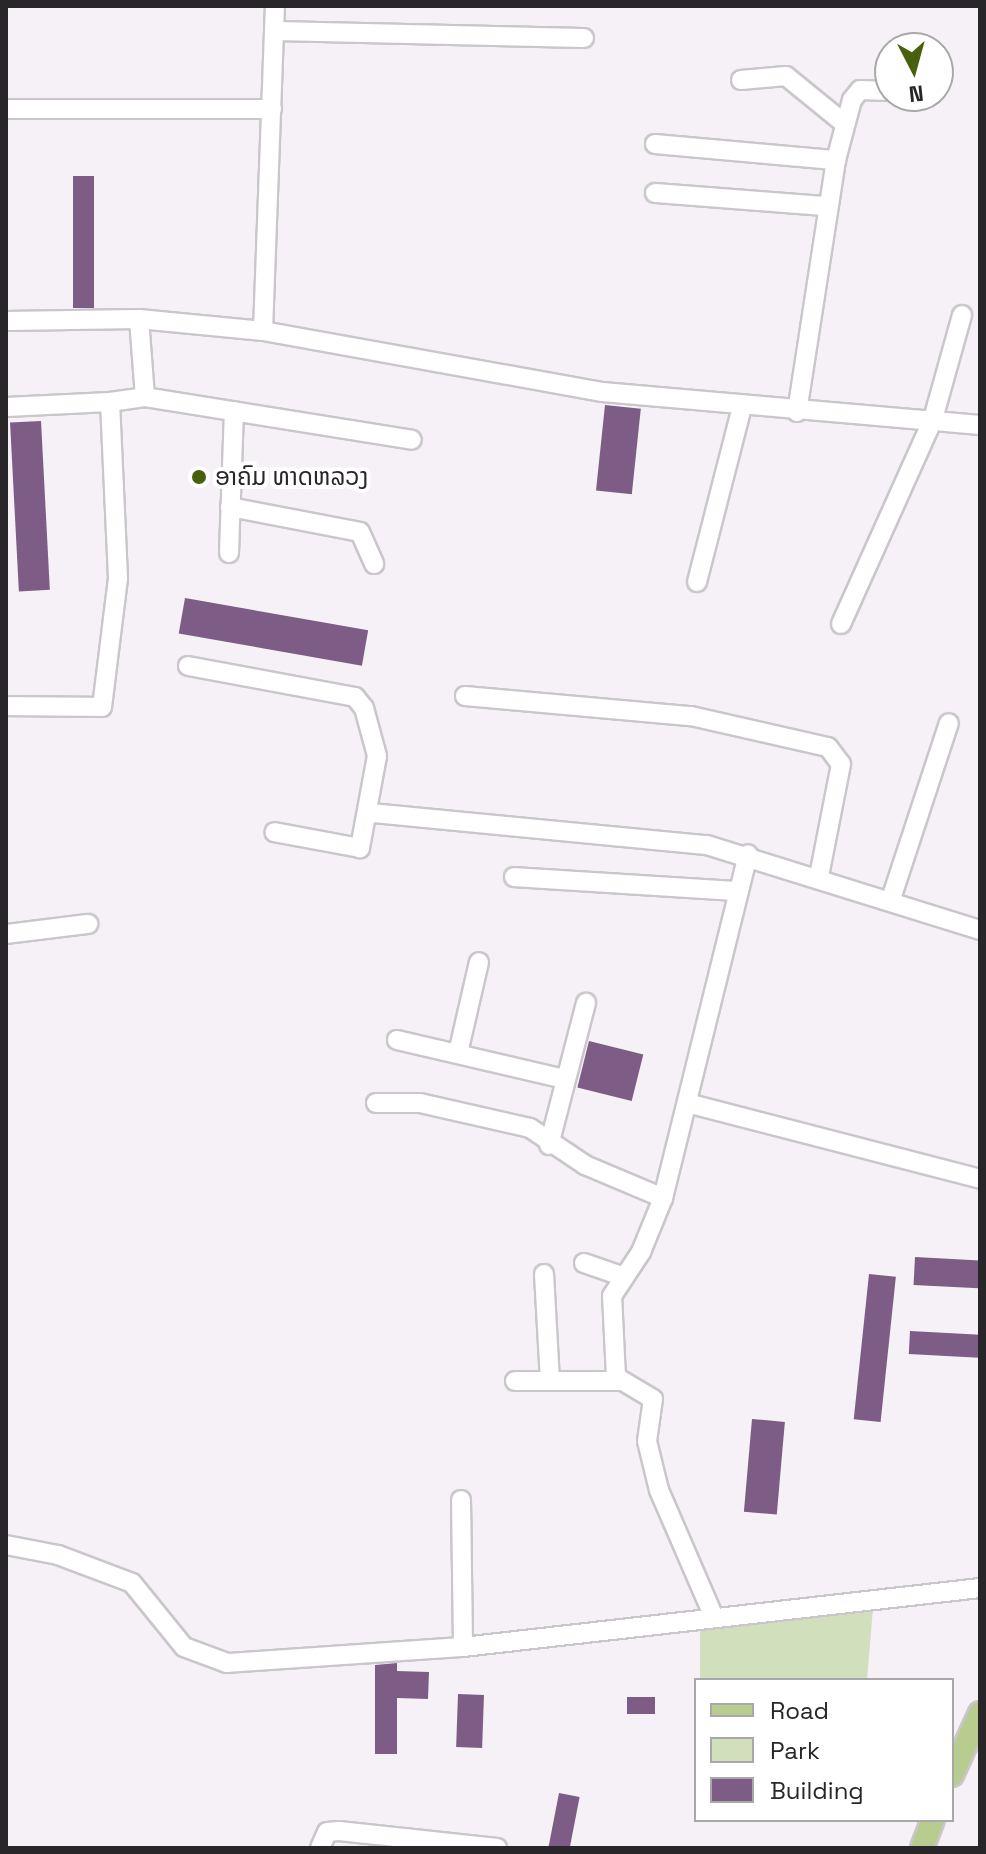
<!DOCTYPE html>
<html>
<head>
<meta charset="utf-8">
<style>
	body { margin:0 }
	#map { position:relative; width:986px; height:1854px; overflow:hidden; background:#f5f1f6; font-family:"Space Grotesk","Noto Sans Lao",sans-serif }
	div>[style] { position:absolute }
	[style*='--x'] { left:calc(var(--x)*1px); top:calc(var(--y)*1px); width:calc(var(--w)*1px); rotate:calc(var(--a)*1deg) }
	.green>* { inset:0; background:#d1dfbc }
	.building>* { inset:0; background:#7d5d85; transform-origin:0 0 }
	.roads { filter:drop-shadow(2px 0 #cac6cb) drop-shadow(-2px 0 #cac6cb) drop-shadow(0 2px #cac6cb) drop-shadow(0 -2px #cac6cb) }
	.minor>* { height:18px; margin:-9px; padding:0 9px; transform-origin:9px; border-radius:9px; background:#fff }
	.major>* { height:22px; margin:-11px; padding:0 11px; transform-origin:11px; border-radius:11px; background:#b8cc90 }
	.dots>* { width:22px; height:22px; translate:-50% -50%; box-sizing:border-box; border:4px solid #fff; border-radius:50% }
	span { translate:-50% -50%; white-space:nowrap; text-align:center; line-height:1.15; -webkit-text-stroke:8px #fff; paint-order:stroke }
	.poi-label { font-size:24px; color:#282628 }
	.left { translate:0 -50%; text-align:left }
	.frame { position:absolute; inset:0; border:8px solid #282628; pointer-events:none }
	.legend { position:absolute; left:694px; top:1678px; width:260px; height:144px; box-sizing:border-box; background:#fff; border:2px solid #a9a8a9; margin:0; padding:10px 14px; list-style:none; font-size:24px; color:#282628 }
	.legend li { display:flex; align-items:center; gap:16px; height:40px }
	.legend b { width:40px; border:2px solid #a9a8a9 }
	.north { position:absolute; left:874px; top:32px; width:80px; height:80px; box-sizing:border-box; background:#fff; border:2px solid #a9a8a9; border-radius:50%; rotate:174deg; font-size:22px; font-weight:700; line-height:32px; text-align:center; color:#282628 }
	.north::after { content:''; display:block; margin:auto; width:28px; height:36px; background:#48600e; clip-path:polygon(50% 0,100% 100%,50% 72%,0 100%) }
</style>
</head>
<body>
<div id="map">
	<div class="green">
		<i style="clip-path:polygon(873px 1608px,867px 1680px,700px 1680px,700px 1628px)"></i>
	</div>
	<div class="building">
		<i style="left:73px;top:176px;width:21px;height:132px"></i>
		<i style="left:605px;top:405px;width:36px;height:86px;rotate:6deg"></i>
		<i style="left:41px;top:421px;width:169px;height:31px;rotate:87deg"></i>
		<i style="left:185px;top:598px;width:186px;height:36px;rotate:10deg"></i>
		<i style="left:589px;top:1041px;width:56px;height:48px;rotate:14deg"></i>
		<i style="left:915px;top:1257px;width:65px;height:28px;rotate:3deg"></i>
		<i style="left:869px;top:1274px;width:27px;height:146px;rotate:6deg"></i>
		<i style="left:910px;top:1331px;width:70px;height:23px;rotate:3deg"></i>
		<i style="left:752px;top:1419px;width:33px;height:93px;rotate:5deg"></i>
		<i style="clip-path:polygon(397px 1663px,397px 1671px,429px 1672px,428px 1699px,397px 1698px,397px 1754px,375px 1754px,375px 1665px)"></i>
		<i style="left:458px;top:1694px;width:26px;height:53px;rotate:2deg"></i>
		<i style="left:627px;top:1697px;width:28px;height:17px"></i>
		<i style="left:559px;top:1793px;width:21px;height:56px;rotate:11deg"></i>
	</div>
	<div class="roads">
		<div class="minor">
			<i style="--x:274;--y:31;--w:310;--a:1.3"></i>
			<i style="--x:741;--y:80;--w:45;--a:-5.1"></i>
			<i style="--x:786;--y:76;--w:76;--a:39.1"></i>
			<i style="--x:6;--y:109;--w:266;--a:0"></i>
			<i style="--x:655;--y:144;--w:182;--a:5.1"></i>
			<i style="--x:836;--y:160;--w:255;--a:98.8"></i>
			<i style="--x:836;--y:160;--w:62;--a:-75.1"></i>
			<i style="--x:852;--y:100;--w:13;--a:-51"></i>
			<i style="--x:860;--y:90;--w:30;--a:2"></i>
			<i style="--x:655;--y:193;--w:170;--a:4.4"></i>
			<i style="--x:139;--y:319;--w:78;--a:85.6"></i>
			<i style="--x:6;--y:321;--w:133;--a:-0.9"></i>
			<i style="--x:139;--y:319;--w:125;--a:5.5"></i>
			<i style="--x:263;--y:331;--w:345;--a:10.2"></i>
			<i style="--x:603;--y:392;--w:378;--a:5"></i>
			<i style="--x:263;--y:331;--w:325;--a:-87.9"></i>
			<i style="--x:6;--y:407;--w:104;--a:-2.8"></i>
			<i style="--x:230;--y:507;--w:132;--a:10.9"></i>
			<i style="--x:360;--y:532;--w:35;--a:66"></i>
			<i style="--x:229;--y:553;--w:142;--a:-88"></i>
			<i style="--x:697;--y:582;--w:181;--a:-75.6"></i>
			<i style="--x:841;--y:624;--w:225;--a:-65.8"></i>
			<i style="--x:933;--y:419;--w:108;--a:-74.4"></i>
			<i style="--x:188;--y:666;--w:170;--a:10.5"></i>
			<i style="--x:355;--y:697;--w:14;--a:51"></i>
			<i style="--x:364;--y:708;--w:50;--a:74.8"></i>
			<i style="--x:377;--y:756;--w:94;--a:100.5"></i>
			<i style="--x:360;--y:848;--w:87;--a:-169.5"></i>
			<i style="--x:465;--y:696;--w:227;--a:5.1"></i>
			<i style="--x:691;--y:716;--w:140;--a:12.8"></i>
			<i style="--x:828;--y:747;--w:21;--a:53"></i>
			<i style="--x:841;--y:764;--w:114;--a:101.1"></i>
			<i style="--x:6;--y:706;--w:96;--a:0.6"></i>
			<i style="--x:102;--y:707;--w:130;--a:-82.9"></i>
			<i style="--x:118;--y:578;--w:176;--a:-92.6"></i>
			<i style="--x:110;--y:402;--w:35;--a:-8"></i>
			<i style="--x:145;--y:397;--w:270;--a:9.1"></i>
			<i style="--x:372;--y:813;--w:337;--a:5.5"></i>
			<i style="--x:707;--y:845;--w:286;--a:17.3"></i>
			<i style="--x:514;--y:877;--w:225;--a:3.6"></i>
			<i style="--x:891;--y:899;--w:185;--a:-71.8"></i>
			<i style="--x:6;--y:934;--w:83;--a:-7"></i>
			<i style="--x:397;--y:1040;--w:172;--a:13.1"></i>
			<i style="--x:458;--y:1053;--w:93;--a:-77"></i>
			<i style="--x:376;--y:1103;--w:44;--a:0"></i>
			<i style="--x:420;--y:1103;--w:113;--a:12.8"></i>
			<i style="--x:530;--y:1128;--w:66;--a:33.9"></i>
			<i style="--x:585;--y:1165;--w:85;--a:22.9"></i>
			<i style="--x:687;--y:1103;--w:303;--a:14.5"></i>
			<i style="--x:549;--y:1145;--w:147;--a:-75.4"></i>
			<i style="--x:584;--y:1263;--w:39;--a:19"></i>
			<i style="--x:544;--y:1274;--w:106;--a:86.8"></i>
			<i style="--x:515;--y:1381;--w:105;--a:0"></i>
			<i style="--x:461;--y:1500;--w:147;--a:89.2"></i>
			<i style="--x:6;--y:1545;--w:53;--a:10.9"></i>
			<i style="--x:58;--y:1555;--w:79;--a:20.7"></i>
			<i style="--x:132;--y:1583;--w:82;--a:50.9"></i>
			<i style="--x:184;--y:1647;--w:46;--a:20.4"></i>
			<i style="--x:227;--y:1663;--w:237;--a:-3.9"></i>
			<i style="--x:463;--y:1647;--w:520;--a:-6.51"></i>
			<i style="--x:713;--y:1615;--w:136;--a:-113.4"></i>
			<i style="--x:659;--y:1490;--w:50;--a:-103.8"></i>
			<i style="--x:647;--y:1441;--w:42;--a:-81.9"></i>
			<i style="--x:653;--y:1399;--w:43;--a:-149.3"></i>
			<i style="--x:616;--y:1377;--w:81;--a:-92.8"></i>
			<i style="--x:612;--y:1296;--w:53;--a:-56.6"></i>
			<i style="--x:641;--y:1252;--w:58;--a:-67.8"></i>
			<i style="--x:663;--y:1198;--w:354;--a:-76.1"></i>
			<i style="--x:320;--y:1848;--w:17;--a:-66"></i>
			<i style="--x:327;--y:1832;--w:12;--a:-5"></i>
			<i style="--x:339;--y:1831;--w:159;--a:6.1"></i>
		</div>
		<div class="major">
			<i style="--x:952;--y:1775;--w:68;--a:-65.7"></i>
			<i style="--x:922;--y:1848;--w:30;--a:-69"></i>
		</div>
	</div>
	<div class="dots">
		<i style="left:199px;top:477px;background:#48600e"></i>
	</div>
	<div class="poi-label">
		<span class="left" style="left:215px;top:477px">ອາຄົມ ທາດຫລວງ</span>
	</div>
	<div class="frame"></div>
	<ul class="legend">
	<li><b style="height:10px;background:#b8cc90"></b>Road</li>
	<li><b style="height:22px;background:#d1dfbc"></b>Park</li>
	<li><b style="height:22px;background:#7d5d85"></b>Building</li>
	</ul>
	<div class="north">N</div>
</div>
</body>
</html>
